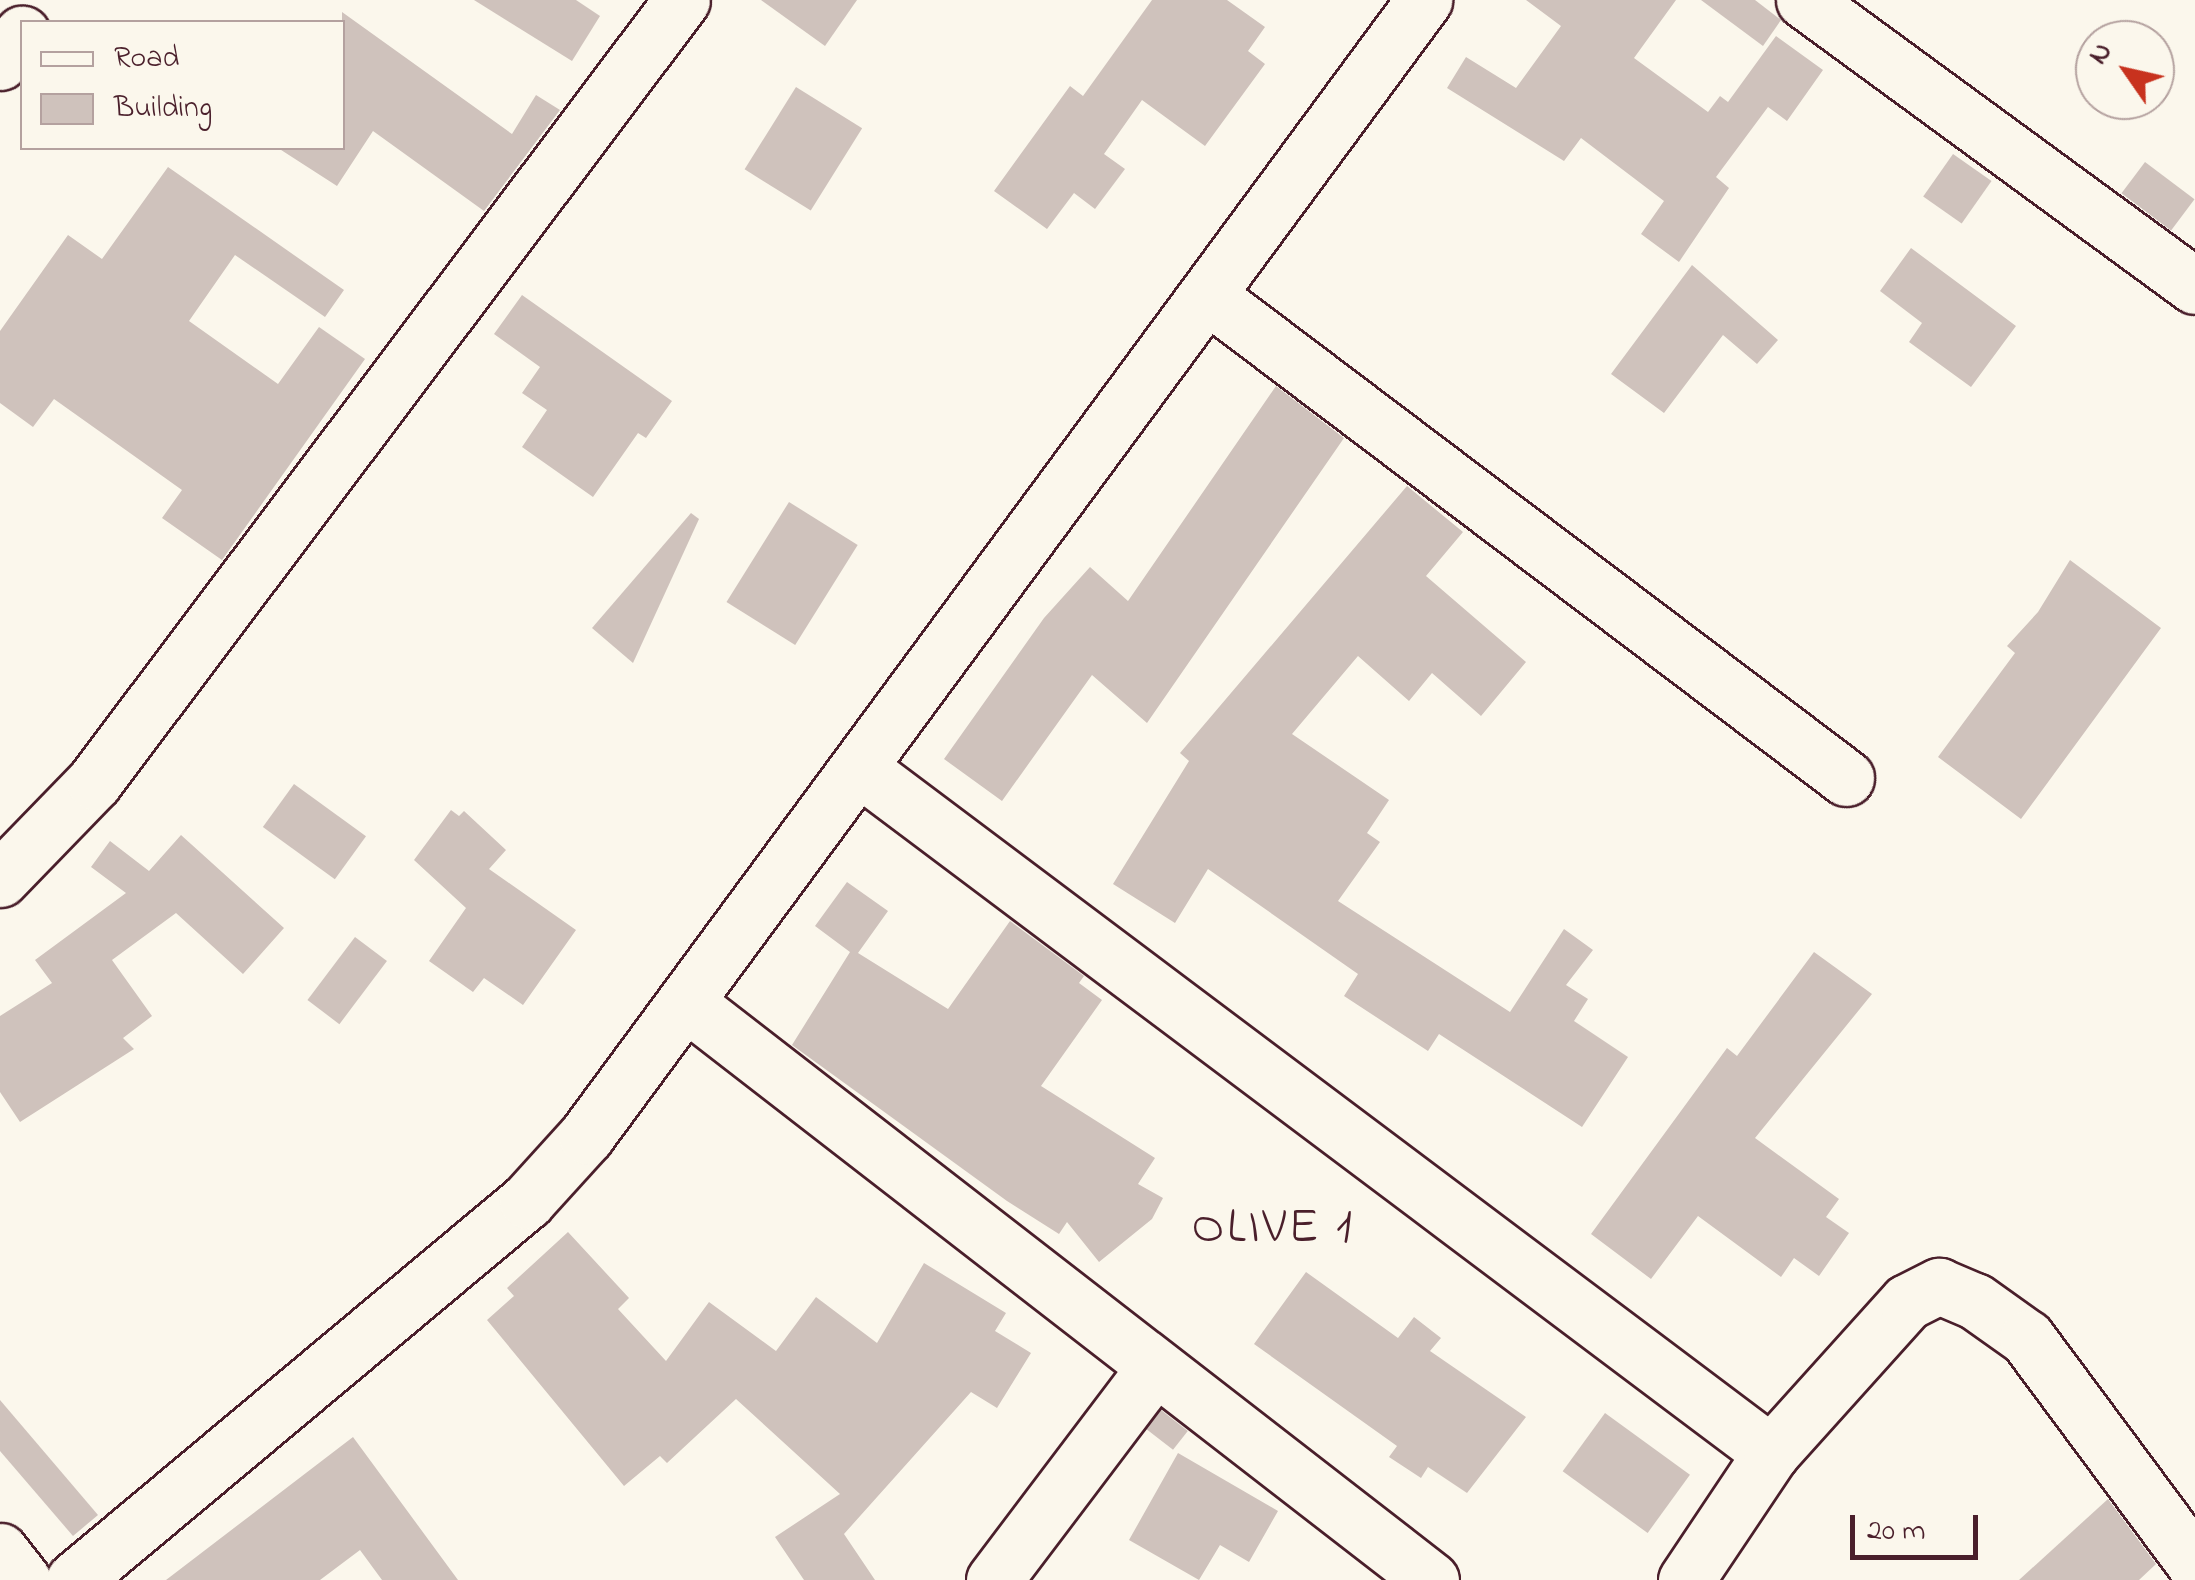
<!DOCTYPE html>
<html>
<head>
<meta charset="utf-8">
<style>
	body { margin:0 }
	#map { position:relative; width:2195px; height:1580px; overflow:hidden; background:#fbf7ec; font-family:"Indie Flower",sans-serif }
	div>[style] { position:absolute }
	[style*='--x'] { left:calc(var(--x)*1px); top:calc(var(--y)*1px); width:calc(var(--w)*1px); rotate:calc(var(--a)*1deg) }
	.building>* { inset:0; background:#cfc2bc; transform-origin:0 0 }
	.roads { filter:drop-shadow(2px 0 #4a1f2b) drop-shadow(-2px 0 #4a1f2b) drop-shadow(0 2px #4a1f2b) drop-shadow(0 -2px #4a1f2b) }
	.minor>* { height:55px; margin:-27.5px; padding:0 27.5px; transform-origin:27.5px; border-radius:27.5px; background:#fbf7ec }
	.major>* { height:55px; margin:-27.5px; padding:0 27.5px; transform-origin:27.5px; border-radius:27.5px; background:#fbf7ec }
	span { translate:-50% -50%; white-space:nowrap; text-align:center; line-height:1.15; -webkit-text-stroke:8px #fbf7ec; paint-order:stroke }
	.quarter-label { font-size:50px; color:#4a1f2b; letter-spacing:2.5px }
	.legend { position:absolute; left:20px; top:20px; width:325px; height:130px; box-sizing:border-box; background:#fbf7ec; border:2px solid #b4a19f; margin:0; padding:12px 18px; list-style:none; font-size:30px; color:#4a1f2b }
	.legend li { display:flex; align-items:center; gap:20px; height:50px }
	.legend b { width:50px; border:2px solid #b4a19f }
	.north { position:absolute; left:2075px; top:20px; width:100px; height:100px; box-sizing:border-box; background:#fbf7ec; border:2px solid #b4a19f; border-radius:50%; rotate:304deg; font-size:28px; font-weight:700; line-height:40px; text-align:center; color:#4a1f2b }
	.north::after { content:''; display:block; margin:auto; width:35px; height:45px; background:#c8321e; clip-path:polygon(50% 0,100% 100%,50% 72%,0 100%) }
	.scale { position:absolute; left:1850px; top:1515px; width:128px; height:45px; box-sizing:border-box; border:5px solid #4a1f2b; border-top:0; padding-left:12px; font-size:30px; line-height:35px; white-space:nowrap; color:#4a1f2b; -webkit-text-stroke:8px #fbf7ec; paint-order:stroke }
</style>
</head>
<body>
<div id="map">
	<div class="building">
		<i style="clip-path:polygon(474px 0,576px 0,600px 16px,572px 61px)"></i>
		<i style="clip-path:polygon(761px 0,857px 0,825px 46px)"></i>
		<i style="clip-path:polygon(1152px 0,1227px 0,1265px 27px,1248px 51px,1265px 64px,1205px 146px,1142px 100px,1104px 154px,1125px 169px,1095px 209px,1074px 193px,1047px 229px,994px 191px,1070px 86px,1083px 96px)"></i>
		<i style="clip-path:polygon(1526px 0,1676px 0,1634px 58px,1708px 112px,1720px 96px,1728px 102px,1776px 36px,1823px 70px,1787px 121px,1768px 107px,1716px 177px,1729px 188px,1679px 262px,1641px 234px,1664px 201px,1581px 138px,1564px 161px,1447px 88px,1466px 57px,1516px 88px,1561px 26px)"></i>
		<i style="clip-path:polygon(1701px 0,1755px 0,1781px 20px,1763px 46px)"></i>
		<i style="clip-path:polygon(342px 12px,512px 134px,536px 95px,560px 110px,484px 211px,373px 131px,337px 186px,278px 148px,342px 148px)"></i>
		<i style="left:796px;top:87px;width:78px;height:97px;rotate:32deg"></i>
		<i style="left:1953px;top:154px;width:47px;height:52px;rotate:35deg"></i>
		<i style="left:2145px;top:162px;width:62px;height:39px;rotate:37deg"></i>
		<i style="clip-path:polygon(168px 167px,344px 290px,325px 317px,235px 255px,189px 321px,278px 384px,319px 327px,365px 359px,222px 560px,162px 518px,182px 490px,54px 399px,33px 427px,0 403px,0 331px,68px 235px,102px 259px)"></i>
		<i style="clip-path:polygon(1911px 248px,2016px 326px,1971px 387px,1909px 342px,1922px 323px,1880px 291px)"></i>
		<i style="clip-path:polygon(1692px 265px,1778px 340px,1757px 364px,1723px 335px,1664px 413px,1611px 374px)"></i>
		<i style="clip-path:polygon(522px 295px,672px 401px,646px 438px,638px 433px,593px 497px,522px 447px,547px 410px,522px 393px,540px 367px,494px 334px)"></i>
		<i style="clip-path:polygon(1276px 386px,1344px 438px,1147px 723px,1092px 675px,1002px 801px,944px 759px,1044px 618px,1090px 567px,1128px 601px)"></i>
		<i style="clip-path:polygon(1407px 486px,1463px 532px,1426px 576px,1526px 662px,1481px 716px,1432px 673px,1409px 701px,1358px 656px,1292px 734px,1389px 800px,1367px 833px,1380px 842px,1338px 901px,1510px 1012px,1564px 929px,1593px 950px,1566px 985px,1588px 999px,1574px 1021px,1628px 1057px,1582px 1127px,1439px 1034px,1428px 1051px,1344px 996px,1358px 974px,1208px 869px,1175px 923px,1113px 884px,1189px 761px,1180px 753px)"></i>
		<i style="left:789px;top:502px;width:81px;height:118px;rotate:32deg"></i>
		<i style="clip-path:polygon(691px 513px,699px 519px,633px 663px,592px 628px)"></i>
		<i style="clip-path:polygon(2070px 560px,2161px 628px,2021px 819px,1938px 757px,2015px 653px,2007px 646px,2038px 612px)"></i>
		<i style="left:294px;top:784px;width:89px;height:53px;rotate:36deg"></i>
		<i style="clip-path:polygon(451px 810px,459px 816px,464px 811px,506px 850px,489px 869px,576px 930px,523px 1005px,484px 978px,473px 992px,429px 961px,466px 908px,414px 860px)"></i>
		<i style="clip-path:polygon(181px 835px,284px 928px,243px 974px,176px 913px,112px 960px,152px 1016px,123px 1038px,134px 1049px,20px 1122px,0 1092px,0 1016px,52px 983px,35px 960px,126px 893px,91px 867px,110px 841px,149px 871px)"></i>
		<i style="clip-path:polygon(847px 882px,888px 911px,858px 953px,948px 1009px,1010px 921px,1084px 976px,1079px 983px,1102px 1000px,1041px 1086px,1155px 1158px,1138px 1184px,1163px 1198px,1152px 1219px,1099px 1262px,1067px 1222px,1059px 1234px,1007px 1201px,792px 1045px,850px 952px,815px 926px)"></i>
		<i style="left:355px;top:937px;width:40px;height:79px;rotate:37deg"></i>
		<i style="clip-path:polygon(1814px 952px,1872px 994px,1755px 1138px,1839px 1199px,1826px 1217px,1849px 1233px,1819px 1276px,1794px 1258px,1781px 1277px,1698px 1216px,1651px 1279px,1591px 1234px,1727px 1048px,1737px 1056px)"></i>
		<i style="clip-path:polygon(568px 1232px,629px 1298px,618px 1309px,666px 1361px,709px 1302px,776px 1351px,816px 1297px,877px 1343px,924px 1263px,1006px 1313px,995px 1331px,1031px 1353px,997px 1408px,971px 1392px,844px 1534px,875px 1580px,804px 1580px,775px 1537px,840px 1494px,736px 1399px,667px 1463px,660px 1456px,624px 1486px,487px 1320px,514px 1296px,507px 1288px)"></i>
		<i style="clip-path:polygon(1306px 1272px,1398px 1338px,1414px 1317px,1441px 1338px,1430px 1351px,1526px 1417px,1467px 1493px,1428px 1467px,1421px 1478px,1389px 1457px,1397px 1446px,1254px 1344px)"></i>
		<i style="clip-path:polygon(0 1400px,98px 1515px,73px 1536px,0 1451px)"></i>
		<i style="left:1161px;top:1410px;width:34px;height:24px;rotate:38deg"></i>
		<i style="left:1605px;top:1413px;width:105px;height:72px;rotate:36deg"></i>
		<i style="clip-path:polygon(353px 1437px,458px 1580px,382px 1580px,360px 1550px,320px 1580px,166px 1580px)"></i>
		<i style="clip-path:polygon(1178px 1453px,1278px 1511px,1249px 1562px,1220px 1545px,1199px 1580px,1129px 1540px)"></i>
		<i style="clip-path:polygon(2108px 1499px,2156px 1564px,2139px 1580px,2019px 1580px)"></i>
	</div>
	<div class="roads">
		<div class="minor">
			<i style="--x:1804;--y:0;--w:484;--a:36.2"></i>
			<i style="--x:1207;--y:295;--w:801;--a:37.08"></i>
			<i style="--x:859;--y:768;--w:1141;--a:36.91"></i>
			<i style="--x:0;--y:879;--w:135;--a:-45.9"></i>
			<i style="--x:94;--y:782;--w:978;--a:-53.06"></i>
			<i style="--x:688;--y:1004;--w:940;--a:37.78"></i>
			<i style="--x:0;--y:1551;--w:37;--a:52"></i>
			<i style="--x:74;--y:1580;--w:591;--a:-39.92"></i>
			<i style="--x:527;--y:1201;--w:88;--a:-47.8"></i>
			<i style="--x:586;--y:1136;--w:1412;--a:-53.58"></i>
			<i style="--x:994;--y:1580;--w:267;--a:-52.9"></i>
			<i style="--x:1686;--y:1580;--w:153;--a:-56.2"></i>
			<i style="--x:1771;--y:1453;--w:203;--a:-48"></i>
			<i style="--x:1907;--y:1302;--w:36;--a:-27"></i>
			<i style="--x:1939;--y:1286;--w:39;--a:23"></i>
			<i style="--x:1975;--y:1301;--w:64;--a:35.4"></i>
			<i style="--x:2027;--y:1338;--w:282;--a:53.4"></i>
		</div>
		<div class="major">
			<i style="--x:0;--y:62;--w:36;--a:-52"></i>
		</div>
	</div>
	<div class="quarter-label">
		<span style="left:1273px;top:1229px">OLIVE 1</span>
	</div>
	<ul class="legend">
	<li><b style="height:12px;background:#fbf7ec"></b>Road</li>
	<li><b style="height:28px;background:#cfc2bc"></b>Building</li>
	</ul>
	<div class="north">N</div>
	<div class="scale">20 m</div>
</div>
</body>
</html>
